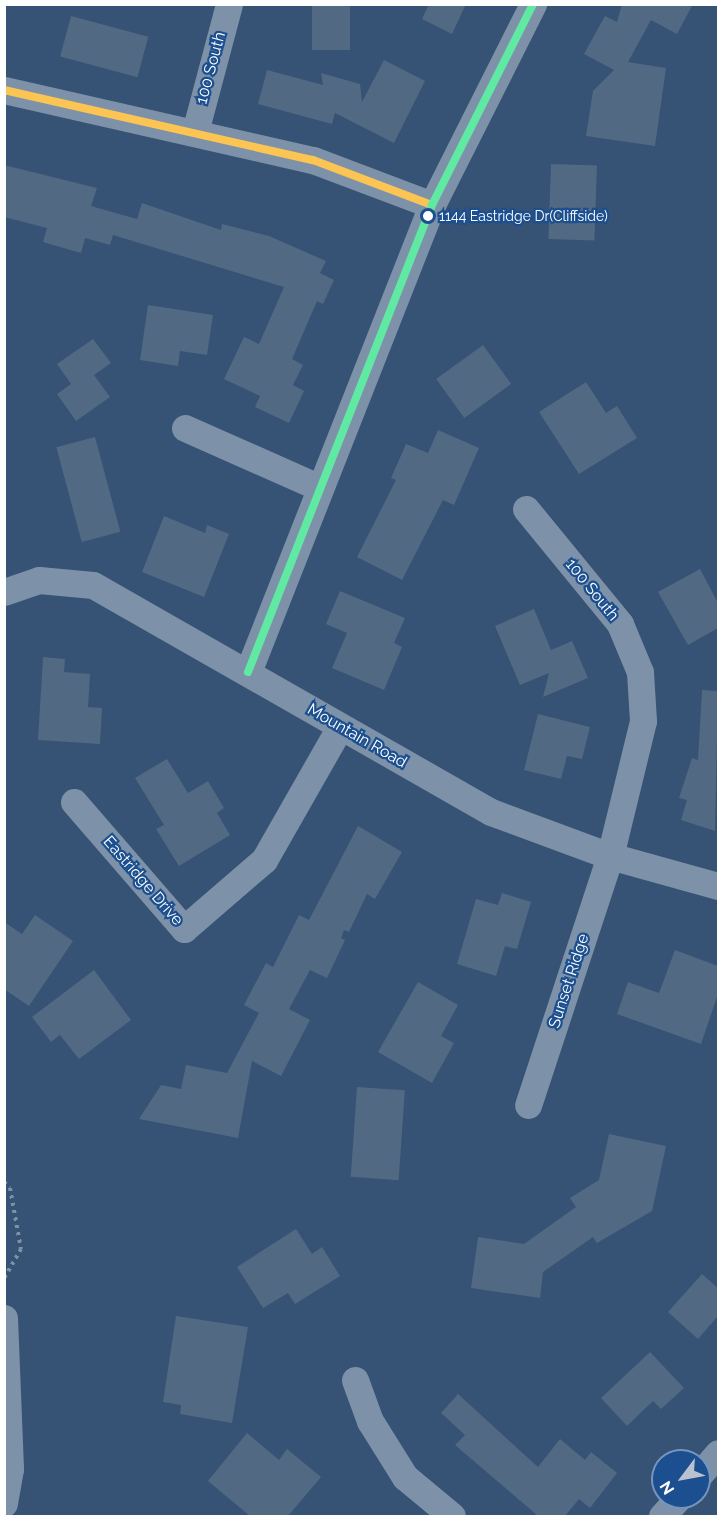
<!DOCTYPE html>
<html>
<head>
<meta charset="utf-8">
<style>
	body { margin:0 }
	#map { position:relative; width:723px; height:1521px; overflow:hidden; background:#365274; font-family:Raleway,sans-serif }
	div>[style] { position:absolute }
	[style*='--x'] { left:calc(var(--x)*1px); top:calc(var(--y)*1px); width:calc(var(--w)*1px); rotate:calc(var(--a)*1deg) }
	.building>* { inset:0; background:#526984; transform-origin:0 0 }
	.path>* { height:4px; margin-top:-2px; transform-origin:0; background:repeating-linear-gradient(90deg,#7d92a8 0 3px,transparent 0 7.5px) }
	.minor>* { height:27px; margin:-13.5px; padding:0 13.5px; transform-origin:13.5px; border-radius:13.5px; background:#7d92a8 }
	.bus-1>* { height:8px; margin:-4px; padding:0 4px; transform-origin:4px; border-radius:4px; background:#fcc553 }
	.bus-2>* { height:8px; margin:-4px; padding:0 4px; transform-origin:4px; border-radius:4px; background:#60e9a3 }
	.dots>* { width:16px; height:16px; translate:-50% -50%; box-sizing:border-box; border:3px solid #1b4f8f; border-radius:50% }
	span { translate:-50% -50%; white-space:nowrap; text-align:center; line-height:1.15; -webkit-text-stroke:4.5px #1b4f8f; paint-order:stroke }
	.bus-label { font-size:14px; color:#fff }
	.left { translate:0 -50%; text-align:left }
	.street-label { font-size:16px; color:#fff }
	.frame { position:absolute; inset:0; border:6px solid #fff; pointer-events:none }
	.north { position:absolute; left:651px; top:1449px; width:60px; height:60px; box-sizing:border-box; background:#1b4f8f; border:2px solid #7695bc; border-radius:50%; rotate:238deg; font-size:16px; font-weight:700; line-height:24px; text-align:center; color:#fff }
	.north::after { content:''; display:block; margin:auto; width:21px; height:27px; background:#b9c2ce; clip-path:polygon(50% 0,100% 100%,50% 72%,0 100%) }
</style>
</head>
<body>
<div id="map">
	<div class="building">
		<i style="left:312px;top:4px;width:38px;height:46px"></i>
		<i style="clip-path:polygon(429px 4px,466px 4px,452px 34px,422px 19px)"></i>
		<i style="clip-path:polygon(622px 4px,693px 4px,677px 34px,651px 20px,628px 62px,666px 68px,655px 146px,586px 136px,593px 91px,614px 70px,584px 54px,605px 16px,617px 22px)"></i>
		<i style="left:71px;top:16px;width:80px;height:42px;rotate:15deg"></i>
		<i style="clip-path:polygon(384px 60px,425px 81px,394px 143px,335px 113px,332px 124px,258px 104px,267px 70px,323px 85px,321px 73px,360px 84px,362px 102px)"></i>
		<i style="left:551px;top:164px;width:46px;height:75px;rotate:2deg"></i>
		<i style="clip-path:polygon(4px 165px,97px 188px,91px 206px,137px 219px,142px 203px,221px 230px,222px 224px,269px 236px,326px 261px,320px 273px,334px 280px,323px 304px,317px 301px,292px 359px,303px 365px,293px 385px,304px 391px,289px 423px,255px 407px,260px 396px,224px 379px,244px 337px,259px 344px,284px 287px,113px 235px,110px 245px,85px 238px,81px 253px,43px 242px,47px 228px,4px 217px)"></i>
		<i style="clip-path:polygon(148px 305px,213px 315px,207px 355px,180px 351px,178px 366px,140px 360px)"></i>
		<i style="clip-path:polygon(93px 339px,111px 363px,94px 375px,110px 397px,76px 421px,57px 394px,71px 384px,57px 364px)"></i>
		<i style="left:483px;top:345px;width:48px;height:58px;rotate:54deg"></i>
		<i style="clip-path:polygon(586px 382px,606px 413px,617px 406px,637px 438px,579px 474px,539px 412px)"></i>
		<i style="clip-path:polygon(438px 430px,479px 448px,454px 505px,443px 500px,402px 580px,357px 557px,396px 480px,391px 478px,406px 444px,428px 453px)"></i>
		<i style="left:95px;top:437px;width:98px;height:40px;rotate:75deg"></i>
		<i style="clip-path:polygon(164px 516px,205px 533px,207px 525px,229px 534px,204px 597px,142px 572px)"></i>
		<i style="clip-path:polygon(700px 569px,718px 603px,718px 628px,688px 645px,658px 592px)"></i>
		<i style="clip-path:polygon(340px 591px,405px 618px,394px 643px,402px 647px,384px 690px,332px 668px,347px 633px,326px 624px)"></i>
		<i style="clip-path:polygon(534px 609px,551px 650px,572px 641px,588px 678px,543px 697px,549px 673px,520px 685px,495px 626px)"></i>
		<i style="clip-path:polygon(43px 657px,65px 659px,64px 672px,90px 674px,88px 707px,102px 708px,100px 744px,38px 740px)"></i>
		<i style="clip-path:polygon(702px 690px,718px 691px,715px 831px,681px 820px,687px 800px,679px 798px,692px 758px,698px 760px)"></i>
		<i style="clip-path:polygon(538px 714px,590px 727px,582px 759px,567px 756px,561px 779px,524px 770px)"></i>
		<i style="clip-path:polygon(167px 759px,188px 793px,208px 781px,224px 808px,217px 813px,230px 835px,179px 866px,156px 829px,164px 825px,135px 778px)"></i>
		<i style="clip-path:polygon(358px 826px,402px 852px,375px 899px,367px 894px,349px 932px,344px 930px,341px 938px,345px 940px,327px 978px,310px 970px,289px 1009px,310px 1020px,281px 1076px,252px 1061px,238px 1138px,139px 1119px,161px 1085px,181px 1089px,186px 1065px,227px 1073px,259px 1013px,244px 1005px,266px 963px,273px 967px,299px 915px,309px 920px)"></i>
		<i style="clip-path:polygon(502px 893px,531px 902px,517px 949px,505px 946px,496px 976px,457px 964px,476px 899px,498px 905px)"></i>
		<i style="clip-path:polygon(35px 915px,73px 941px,29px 1006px,4px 989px,4px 922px,22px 934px)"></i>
		<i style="clip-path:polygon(675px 950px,718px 966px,718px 994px,701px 1044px,617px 1014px,628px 982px,659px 993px)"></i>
		<i style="clip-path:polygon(94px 970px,131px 1020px,79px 1059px,60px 1035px,51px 1042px,32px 1017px)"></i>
		<i style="clip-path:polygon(418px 982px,458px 1005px,441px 1036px,454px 1043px,432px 1083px,378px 1052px)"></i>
		<i style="left:357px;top:1087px;width:48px;height:90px;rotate:4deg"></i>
		<i style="clip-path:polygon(609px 1134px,666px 1146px,652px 1211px,597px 1243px,593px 1237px,543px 1272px,540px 1298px,471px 1288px,478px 1237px,524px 1244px,576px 1207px,570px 1198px,599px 1180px)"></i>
		<i style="clip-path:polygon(296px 1229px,312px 1254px,322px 1247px,340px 1276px,295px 1304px,288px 1293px,263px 1308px,237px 1267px)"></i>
		<i style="clip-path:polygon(702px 1274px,718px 1288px,718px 1316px,698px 1339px,668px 1312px)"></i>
		<i style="clip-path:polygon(176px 1316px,248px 1327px,232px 1423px,180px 1414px,181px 1405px,163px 1402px)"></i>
		<i style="clip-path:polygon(650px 1352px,684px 1388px,661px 1409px,653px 1401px,627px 1426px,601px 1398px)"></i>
		<i style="clip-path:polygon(458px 1394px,538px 1467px,560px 1439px,585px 1460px,591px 1452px,617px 1473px,590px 1508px,579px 1499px,565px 1516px,538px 1516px,455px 1445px,465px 1435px,441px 1413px)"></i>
		<i style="clip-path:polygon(247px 1433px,279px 1460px,287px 1449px,321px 1477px,288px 1516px,250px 1516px,208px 1481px)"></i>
	</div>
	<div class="path">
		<i style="--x:4;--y:1182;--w:8;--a:45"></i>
		<i style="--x:10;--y:1188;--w:62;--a:79.8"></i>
		<i style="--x:21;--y:1249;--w:34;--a:120"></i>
	</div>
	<div class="minor">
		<i style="--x:4;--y:90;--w:317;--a:12.8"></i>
		<i style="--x:313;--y:160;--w:127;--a:20.7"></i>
		<i style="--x:195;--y:132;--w:132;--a:-75.1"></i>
		<i style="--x:185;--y:428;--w:145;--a:23.9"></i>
		<i style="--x:526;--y:509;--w:149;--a:50.7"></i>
		<i style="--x:620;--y:624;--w:52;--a:67.4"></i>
		<i style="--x:640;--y:672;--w:49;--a:86.5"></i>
		<i style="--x:643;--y:721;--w:139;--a:103.7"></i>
		<i style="--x:610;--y:856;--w:262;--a:108.2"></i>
		<i style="--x:4;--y:592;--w:37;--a:-19"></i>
		<i style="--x:39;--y:580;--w:54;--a:5.3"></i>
		<i style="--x:93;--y:585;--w:458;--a:29.7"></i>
		<i style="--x:491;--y:812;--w:127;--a:20.3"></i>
		<i style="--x:610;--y:856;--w:112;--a:15.5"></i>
		<i style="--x:248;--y:672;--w:502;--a:-68.5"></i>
		<i style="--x:432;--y:205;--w:225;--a:-63.3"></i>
		<i style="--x:74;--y:802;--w:168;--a:49.1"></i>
		<i style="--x:184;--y:929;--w:106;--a:-40.8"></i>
		<i style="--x:264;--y:860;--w:153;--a:-60.3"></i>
		<i style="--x:4;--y:1318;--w:151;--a:87.7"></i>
		<i style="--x:10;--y:1469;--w:35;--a:100"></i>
		<i style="--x:355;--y:1380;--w:44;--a:69.9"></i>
		<i style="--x:370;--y:1421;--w:66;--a:58"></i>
		<i style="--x:405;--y:1477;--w:61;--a:39.7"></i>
		<i style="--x:699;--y:1475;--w:29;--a:-49"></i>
		<i style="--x:662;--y:1516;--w:25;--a:-48"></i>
	</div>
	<div class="bus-1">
		<i style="--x:4;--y:90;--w:317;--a:12.8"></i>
		<i style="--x:313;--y:160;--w:127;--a:20.7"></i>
	</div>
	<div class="bus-2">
		<i style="--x:248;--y:672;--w:502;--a:-68.5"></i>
		<i style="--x:432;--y:205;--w:225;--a:-63.3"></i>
	</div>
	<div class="dots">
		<i style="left:428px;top:216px;background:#fff"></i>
	</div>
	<div class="bus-label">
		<span class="left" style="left:439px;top:216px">1144 Eastridge Dr(Cliffside)</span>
	</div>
	<div class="street-label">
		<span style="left:211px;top:68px;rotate:-75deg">100 South</span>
		<span style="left:592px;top:590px;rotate:51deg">100 South</span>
		<span style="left:357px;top:736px;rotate:30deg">Mountain Road</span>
		<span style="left:143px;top:881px;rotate:49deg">Eastridge Drive</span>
		<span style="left:569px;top:981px;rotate:-72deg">Sunset Ridge</span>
	</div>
	<div class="frame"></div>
	<div class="north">N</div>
</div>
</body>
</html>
